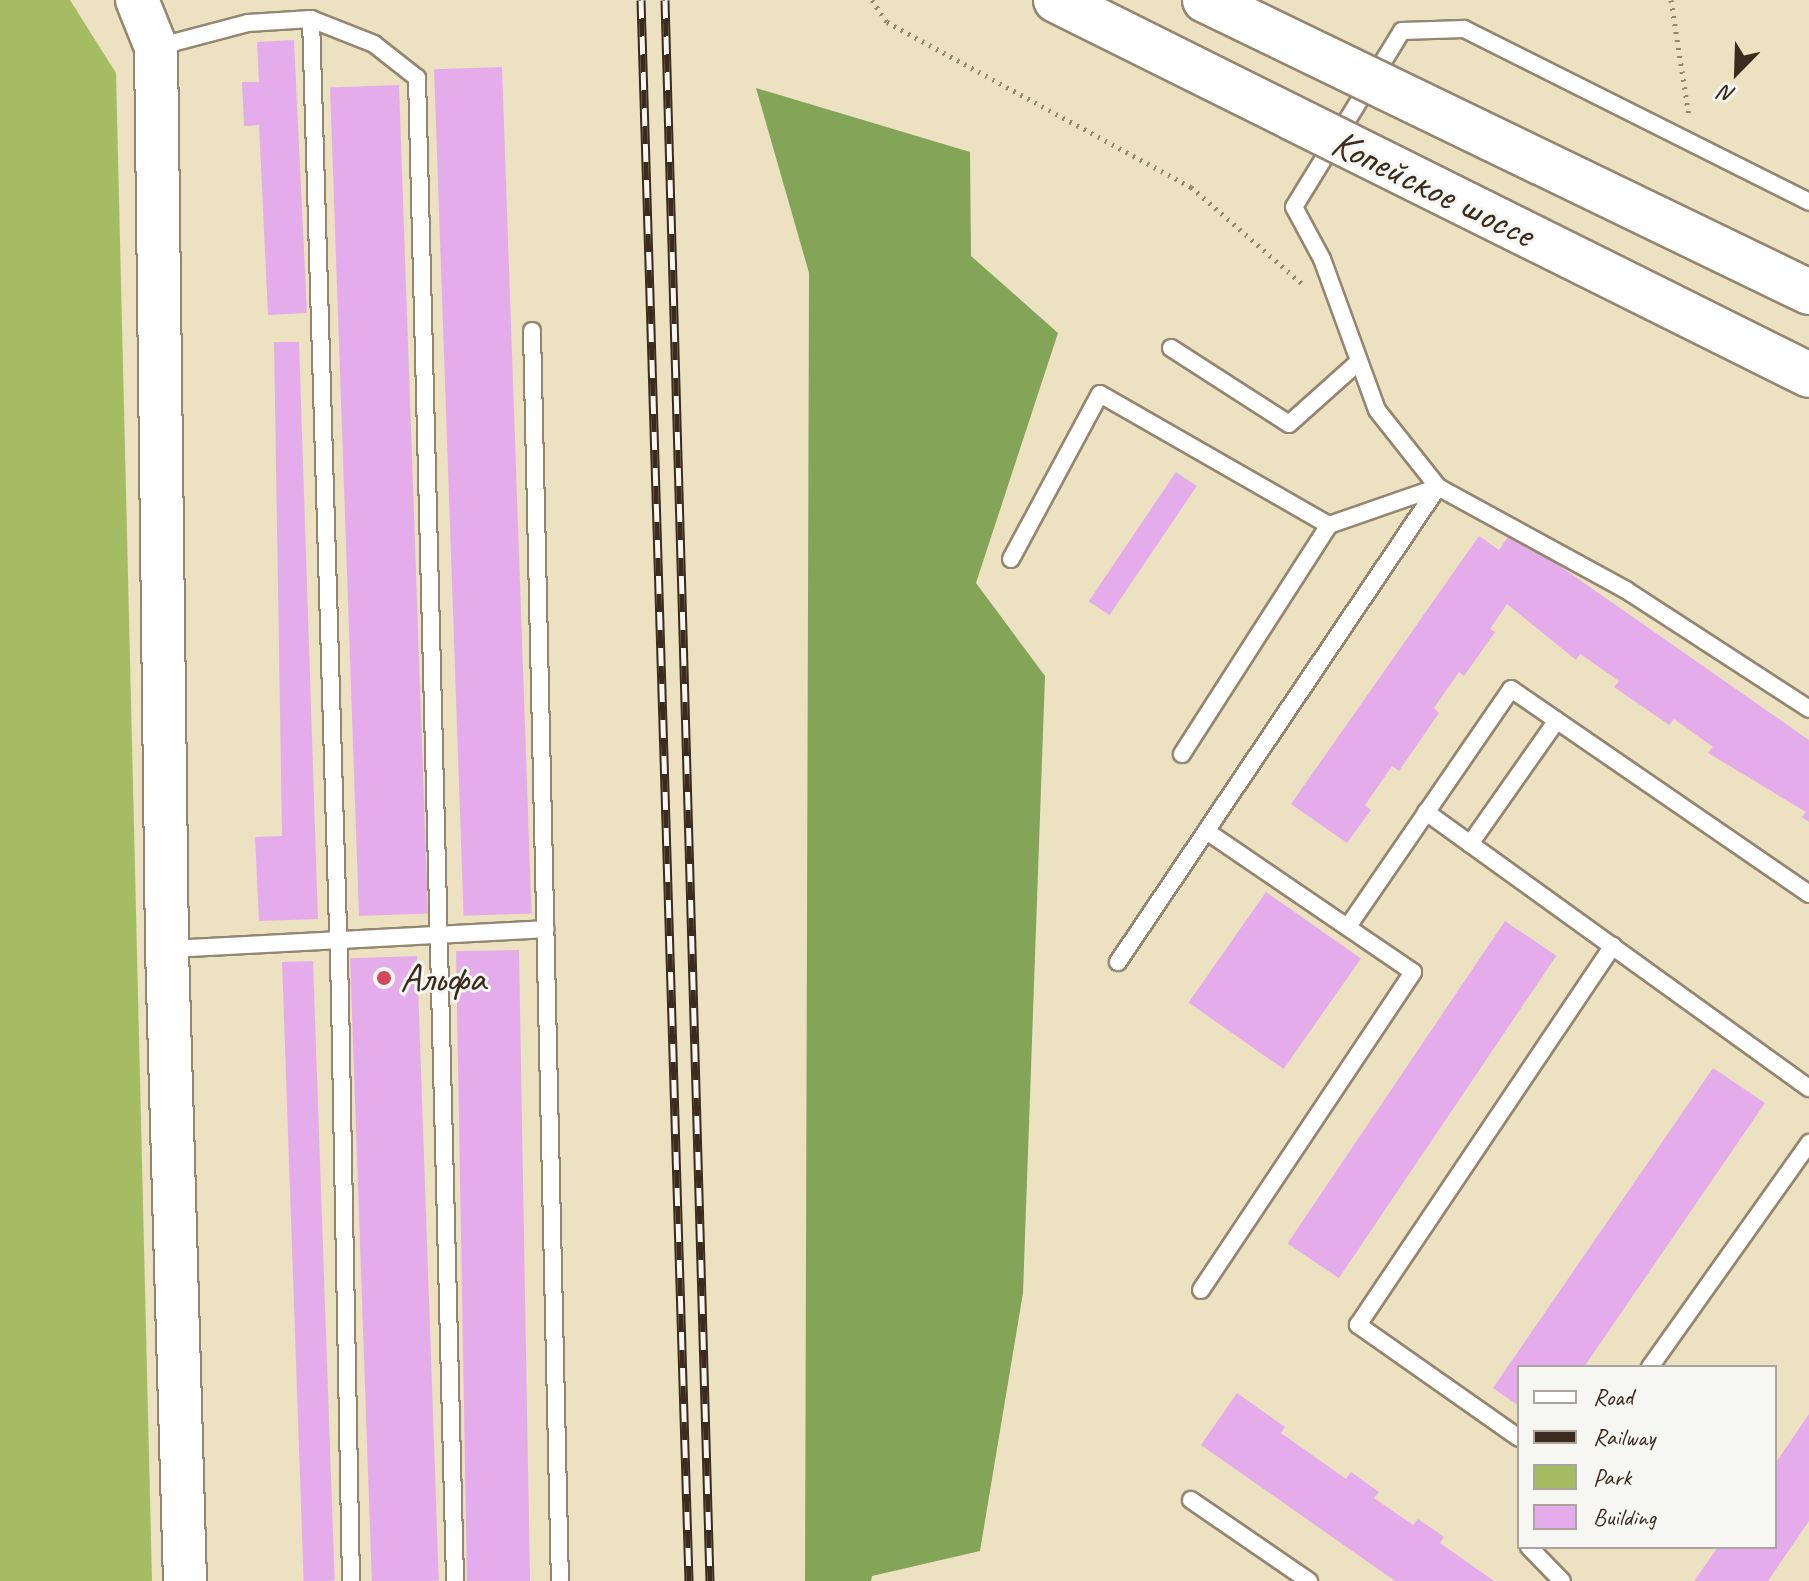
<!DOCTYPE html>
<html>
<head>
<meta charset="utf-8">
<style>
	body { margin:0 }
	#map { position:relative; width:1809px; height:1581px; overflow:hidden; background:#ece2c2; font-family:Caveat,sans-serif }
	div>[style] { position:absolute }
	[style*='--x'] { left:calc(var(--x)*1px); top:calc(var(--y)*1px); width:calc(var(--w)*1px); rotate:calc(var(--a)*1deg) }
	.green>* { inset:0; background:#a5bd62 }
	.forest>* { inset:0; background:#84a458 }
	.building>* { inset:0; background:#e5acec; transform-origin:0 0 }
	.path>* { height:5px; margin-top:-2.5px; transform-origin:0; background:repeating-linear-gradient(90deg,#948670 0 2px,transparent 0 8px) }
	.roads { filter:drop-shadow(2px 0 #948670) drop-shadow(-2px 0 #948670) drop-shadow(0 2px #948670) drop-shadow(0 -2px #948670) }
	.service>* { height:16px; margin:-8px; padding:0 8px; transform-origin:8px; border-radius:8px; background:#fff }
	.tertiary>* { height:42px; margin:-21px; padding:0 21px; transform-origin:21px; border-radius:21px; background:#fff }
	.rail>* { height:9px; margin-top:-4.5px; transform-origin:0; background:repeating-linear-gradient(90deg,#f6f6f2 0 18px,#3b2a1e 0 36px); box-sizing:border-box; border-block:2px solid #3b2a1e }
	.bridges { filter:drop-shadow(2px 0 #948670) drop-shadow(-2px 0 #948670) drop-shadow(0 2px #948670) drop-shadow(0 -2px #948670) }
	.primary-bridge>* { height:44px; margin:-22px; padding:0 22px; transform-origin:22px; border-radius:22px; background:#fff }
	.dots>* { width:22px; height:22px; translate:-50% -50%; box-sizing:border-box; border:4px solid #f6f6f2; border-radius:50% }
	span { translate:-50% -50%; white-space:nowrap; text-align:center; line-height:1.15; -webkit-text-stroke:6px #f6f6f2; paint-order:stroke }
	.street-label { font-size:40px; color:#3b2a1e }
	.poi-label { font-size:40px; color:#3b2a1e }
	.left { translate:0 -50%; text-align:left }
	.legend { position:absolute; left:1517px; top:1365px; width:260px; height:184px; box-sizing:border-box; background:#f6f6f2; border:2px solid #aba49d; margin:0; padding:10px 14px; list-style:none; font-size:24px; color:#3b2a1e }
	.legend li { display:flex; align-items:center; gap:16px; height:40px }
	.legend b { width:40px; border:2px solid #aba49d }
	.north { position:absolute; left:1697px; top:32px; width:80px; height:80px; -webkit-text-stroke:6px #f6f6f2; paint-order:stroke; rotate:203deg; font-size:22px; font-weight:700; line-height:32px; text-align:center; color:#3b2a1e }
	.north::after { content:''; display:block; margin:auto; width:28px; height:36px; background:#3b2a1e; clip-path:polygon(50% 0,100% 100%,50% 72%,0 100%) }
</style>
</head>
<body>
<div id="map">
	<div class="green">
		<i style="clip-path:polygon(0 0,70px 0,116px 73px,152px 1581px,0 1581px)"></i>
	</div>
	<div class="forest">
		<i style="clip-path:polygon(756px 88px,970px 152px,971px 256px,1058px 333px,976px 583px,1045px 676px,1023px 1293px,980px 1551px,872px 1576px,871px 1581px,805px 1581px,809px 273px)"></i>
	</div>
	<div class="building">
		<i style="clip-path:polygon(294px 40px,307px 313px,268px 315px,259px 125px,244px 126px,242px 82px,259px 82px,257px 42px)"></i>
		<i style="left:502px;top:67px;width:847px;height:68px;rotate:88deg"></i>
		<i style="left:399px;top:85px;width:829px;height:69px;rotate:88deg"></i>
		<i style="clip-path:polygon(274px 342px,299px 342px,318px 919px,259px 921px,255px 837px,282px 836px)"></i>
		<i style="left:1176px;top:472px;width:25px;height:156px;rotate:34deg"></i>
		<i style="clip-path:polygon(1511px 532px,1809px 740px,1809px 822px,1802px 817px,1806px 812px,1708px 753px,1713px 747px,1674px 719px,1669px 725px,1614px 687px,1619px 681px,1580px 654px,1576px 660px,1507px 604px,1490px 629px,1495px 632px,1464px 676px,1459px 672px,1434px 708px,1439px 713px,1399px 771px,1392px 766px,1365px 805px,1371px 810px,1347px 843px,1291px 804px,1479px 536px,1499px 550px)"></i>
		<i style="left:1266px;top:892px;width:116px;height:135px;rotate:35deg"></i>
		<i style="left:1505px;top:921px;width:62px;height:389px;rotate:34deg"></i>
		<i style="left:519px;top:950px;width:631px;height:63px;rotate:89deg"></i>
		<i style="left:417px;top:956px;width:625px;height:67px;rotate:88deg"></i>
		<i style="left:313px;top:961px;width:620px;height:31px;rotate:88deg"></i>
		<i style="clip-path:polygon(1713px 1068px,1765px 1103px,1584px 1367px,1519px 1367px,1519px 1406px,1493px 1388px)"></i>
		<i style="clip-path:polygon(1237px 1393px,1285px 1427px,1281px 1433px,1346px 1479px,1351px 1472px,1379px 1492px,1374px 1498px,1413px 1525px,1418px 1519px,1444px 1537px,1440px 1543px,1494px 1581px,1395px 1581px,1201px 1445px)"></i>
		<i style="clip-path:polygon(1809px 1414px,1809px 1521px,1768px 1581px,1694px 1581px,1718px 1547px,1775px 1547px,1775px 1464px)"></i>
	</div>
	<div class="path">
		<i style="--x:872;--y:0;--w:27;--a:56"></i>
		<i style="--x:887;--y:22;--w:346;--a:28.5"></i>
		<i style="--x:1191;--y:187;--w:151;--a:41"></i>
		<i style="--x:1671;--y:0;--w:117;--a:81.2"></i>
	</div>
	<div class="roads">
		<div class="service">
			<i style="--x:311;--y:19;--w:979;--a:88.3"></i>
			<i style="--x:340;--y:998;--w:583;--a:88.92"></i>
			<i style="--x:157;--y:47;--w:94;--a:-14.8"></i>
			<i style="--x:248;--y:23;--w:63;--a:-3.6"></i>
			<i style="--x:311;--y:19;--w:68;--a:21.6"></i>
			<i style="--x:374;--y:44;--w:55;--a:38.3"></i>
			<i style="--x:417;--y:78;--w:1503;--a:88.55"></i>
			<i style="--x:532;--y:331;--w:1250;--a:88.72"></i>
			<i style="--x:1171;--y:348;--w:140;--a:32.8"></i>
			<i style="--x:1289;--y:424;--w:90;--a:-41.8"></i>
			<i style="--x:1011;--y:559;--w:187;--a:-61.7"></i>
			<i style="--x:1100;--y:394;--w:264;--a:29.8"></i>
			<i style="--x:1182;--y:754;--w:272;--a:-57.3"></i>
			<i style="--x:1329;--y:525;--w:115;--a:-19.2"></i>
			<i style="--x:1438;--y:487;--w:98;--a:-128.4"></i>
			<i style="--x:1377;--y:410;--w:161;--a:-110"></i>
			<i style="--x:1322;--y:259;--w:59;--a:-118.3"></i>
			<i style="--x:1294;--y:207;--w:206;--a:-58.5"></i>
			<i style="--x:1402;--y:31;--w:62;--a:-1.8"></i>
			<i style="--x:1464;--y:29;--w:386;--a:26.6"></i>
			<i style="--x:1426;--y:812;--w:472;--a:35.8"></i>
			<i style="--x:1470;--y:844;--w:151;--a:-54.9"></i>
			<i style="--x:1349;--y:925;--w:286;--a:-55.5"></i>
			<i style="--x:1511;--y:689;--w:362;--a:34.5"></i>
			<i style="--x:169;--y:949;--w:377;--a:-3"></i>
			<i style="--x:1118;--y:962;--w:573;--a:-56.03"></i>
			<i style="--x:1438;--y:487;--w:214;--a:28.7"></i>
			<i style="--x:1626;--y:590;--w:218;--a:33"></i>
			<i style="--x:1201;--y:1290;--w:382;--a:-56.3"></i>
			<i style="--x:1413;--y:972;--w:248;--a:-145.7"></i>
			<i style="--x:1650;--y:1367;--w:275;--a:-54.6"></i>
			<i style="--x:1519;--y:1438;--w:197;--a:-144.9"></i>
			<i style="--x:1358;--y:1325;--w:457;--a:-56.1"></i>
			<i style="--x:1191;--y:1500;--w:143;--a:34.5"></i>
			<i style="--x:1529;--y:1547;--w:47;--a:45.9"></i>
		</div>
		<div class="tertiary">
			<i style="--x:137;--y:0;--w:51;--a:68"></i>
			<i style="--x:156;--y:47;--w:902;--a:89.3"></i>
			<i style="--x:167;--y:949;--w:632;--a:88.37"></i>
		</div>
	</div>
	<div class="rail">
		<i style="--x:641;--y:0;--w:1582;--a:88.26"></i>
		<i style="--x:665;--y:0;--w:1582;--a:88.37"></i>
	</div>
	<div class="bridges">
		<div class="primary-bridge">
			<i style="--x:1056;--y:0;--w:841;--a:26.47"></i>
			<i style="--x:1205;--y:0;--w:671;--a:25.8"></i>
		</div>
	</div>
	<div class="dots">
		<i style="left:384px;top:978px;background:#d1495b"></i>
	</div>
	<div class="street-label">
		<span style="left:1433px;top:188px;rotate:26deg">Копейское шоссе</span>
	</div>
	<div class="poi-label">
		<span class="left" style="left:400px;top:978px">Альфа</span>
	</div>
	<ul class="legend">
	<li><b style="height:10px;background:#fff"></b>Road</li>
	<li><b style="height:10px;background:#3b2a1e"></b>Railway</li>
	<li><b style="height:22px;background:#a5bd62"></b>Park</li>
	<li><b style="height:22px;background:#e5acec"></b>Building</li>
	</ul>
	<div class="north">N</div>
</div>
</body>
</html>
